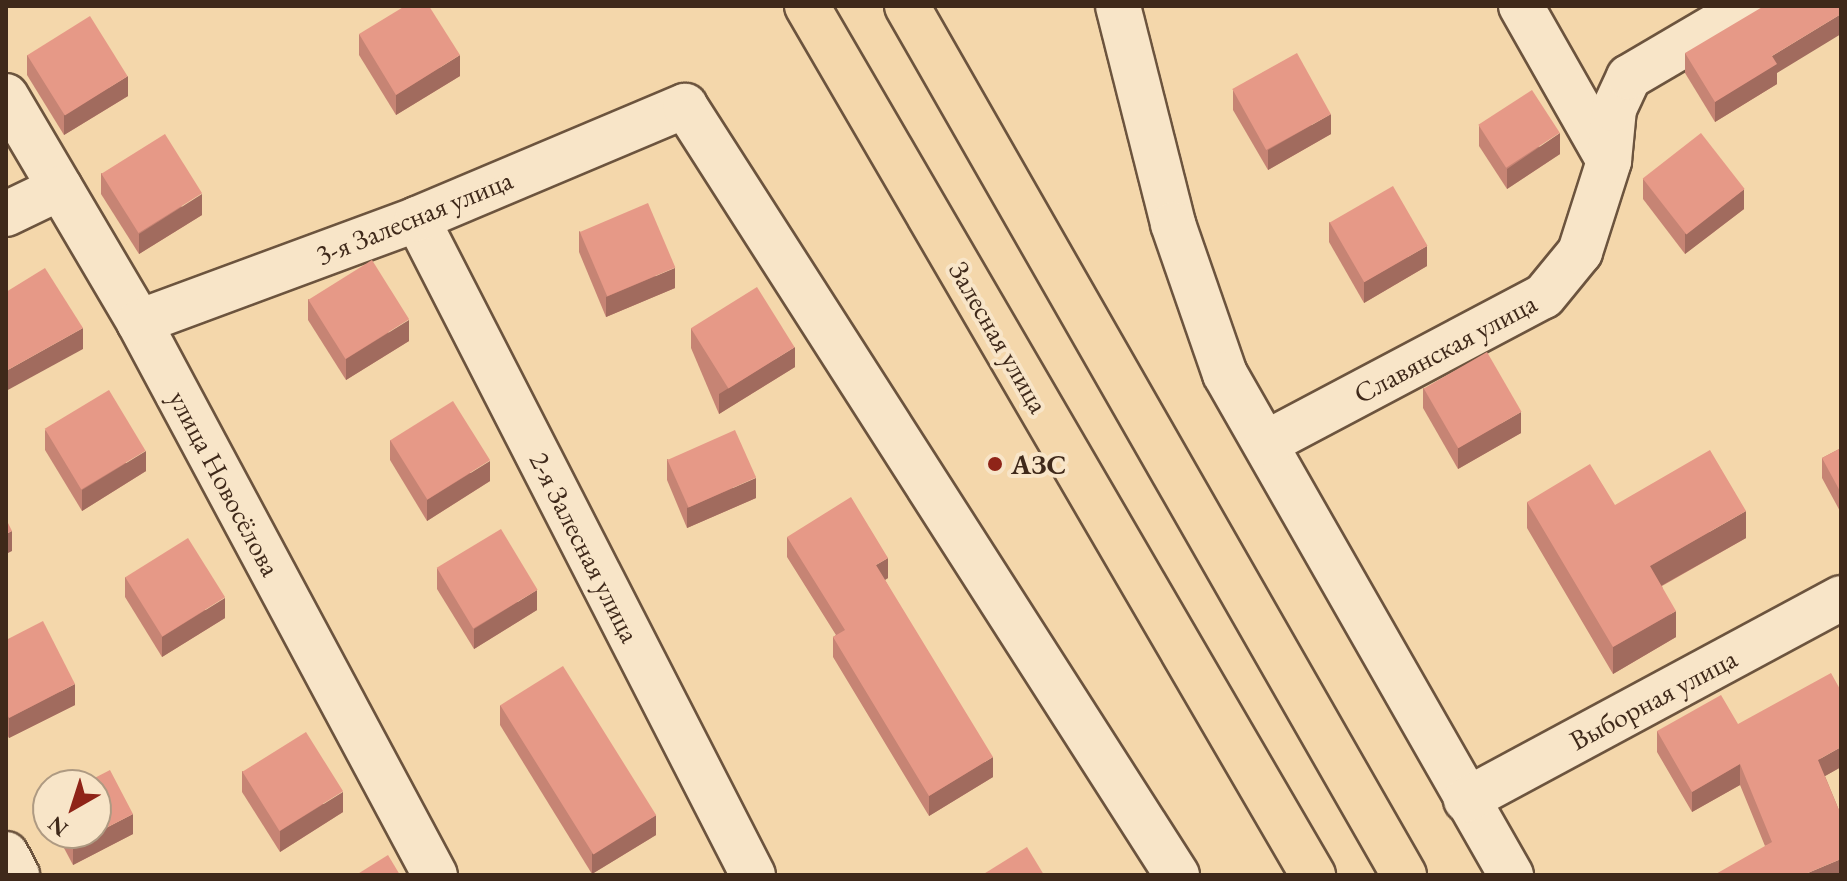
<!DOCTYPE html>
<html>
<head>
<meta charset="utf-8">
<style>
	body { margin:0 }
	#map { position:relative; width:1847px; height:881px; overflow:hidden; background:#f4d7ab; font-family:"EB Garamond",serif }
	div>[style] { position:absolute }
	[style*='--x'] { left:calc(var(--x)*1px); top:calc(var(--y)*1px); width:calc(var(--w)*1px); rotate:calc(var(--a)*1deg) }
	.roads { filter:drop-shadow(2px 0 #6c543e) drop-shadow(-2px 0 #6c543e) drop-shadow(0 2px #6c543e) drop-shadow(0 -2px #6c543e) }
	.street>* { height:44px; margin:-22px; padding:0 22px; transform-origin:22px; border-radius:22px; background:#f8e5c8 }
	.primary>* { height:44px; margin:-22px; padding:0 22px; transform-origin:22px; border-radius:22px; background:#f4d7ab }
	.wall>* { inset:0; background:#c68474 }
	.shaded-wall>* { inset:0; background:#a16b5e }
	.building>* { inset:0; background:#e69987; transform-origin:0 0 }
	.dots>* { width:22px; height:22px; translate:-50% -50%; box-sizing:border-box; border:4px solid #f8e5c8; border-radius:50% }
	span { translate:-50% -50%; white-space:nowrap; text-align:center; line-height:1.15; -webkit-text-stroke:8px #f8e5c8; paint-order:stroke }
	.street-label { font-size:28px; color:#3f291a }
	.poi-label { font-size:28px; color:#3f291a; font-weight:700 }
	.left { translate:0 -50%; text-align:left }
	.frame { position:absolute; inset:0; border:8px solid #3f291a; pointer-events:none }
	.north { position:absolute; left:32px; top:769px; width:80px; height:80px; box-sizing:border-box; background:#f8e5c8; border:2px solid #ae9a82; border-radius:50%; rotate:219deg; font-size:22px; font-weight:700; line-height:32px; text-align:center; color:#3f291a }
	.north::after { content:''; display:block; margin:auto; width:28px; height:36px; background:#8f2418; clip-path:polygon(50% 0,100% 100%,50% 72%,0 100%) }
</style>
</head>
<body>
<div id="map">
	<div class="roads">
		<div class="street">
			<i style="--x:1118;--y:6;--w:225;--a:75.8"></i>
			<i style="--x:1173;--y:224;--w:159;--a:70.9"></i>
			<i style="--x:1225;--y:374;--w:577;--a:60.28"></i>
			<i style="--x:1521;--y:6;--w:178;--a:60.4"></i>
			<i style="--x:6;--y:96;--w:262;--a:59.5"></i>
			<i style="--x:139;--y:322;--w:627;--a:61.84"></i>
			<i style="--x:6;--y:214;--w:60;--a:-25.7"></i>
			<i style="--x:417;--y:219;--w:737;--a:62.88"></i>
			<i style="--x:139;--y:322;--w:296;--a:-20.3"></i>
			<i style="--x:417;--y:219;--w:291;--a:-22.9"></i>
			<i style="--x:685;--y:106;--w:913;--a:57.39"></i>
			<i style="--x:1266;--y:443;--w:314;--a:-27.9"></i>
			<i style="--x:1544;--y:296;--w:57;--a:-50.7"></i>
			<i style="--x:1580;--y:252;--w:96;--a:-72.3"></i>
			<i style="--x:1609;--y:161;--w:52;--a:-84.5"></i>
			<i style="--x:1614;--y:109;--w:35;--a:-65"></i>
			<i style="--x:1629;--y:77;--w:140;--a:-30.4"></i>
			<i style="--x:1466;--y:800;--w:426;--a:-28.3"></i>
			<i style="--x:6;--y:854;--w:24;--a:62"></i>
		</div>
		<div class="primary">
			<i style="--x:807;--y:6;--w:1006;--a:59.79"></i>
			<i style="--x:907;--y:6;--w:1001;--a:60.23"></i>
		</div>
	</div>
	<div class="wall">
		<i style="clip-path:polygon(359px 34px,460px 76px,396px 115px,359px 55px)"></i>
		<i style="clip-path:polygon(1685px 53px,1777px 73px,1777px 84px,1715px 122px,1685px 73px)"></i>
		<i style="clip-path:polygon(27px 55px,128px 96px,64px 135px,27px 75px)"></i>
		<i style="clip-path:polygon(1233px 90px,1331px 134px,1268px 170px,1233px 110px)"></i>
		<i style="clip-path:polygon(1479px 125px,1560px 154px,1507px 189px,1479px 146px)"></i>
		<i style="clip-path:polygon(101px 173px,202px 215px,139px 254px,101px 194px)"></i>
		<i style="clip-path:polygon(1643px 179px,1744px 209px,1685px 254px,1643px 199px)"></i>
		<i style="clip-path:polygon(1329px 222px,1427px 266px,1364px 303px,1329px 242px)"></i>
		<i style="clip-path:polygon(579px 231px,675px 288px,606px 317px,579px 252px)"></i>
		<i style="clip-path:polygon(308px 299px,409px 341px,346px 380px,308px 320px)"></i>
		<i style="clip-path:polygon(691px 328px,795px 367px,719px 414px,691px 348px)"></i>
		<i style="clip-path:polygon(1423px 388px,1521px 433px,1458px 469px,1423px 408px)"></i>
		<i style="clip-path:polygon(45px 430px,146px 471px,82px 511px,45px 450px)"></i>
		<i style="clip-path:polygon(390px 440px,490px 481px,427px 521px,390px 460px)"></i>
		<i style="clip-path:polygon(1841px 448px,1841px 513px,1822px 478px,1822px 458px)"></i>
		<i style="clip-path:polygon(667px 459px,756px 498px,687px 528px,667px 480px)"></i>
		<i style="clip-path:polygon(1527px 502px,1746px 538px,1662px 586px,1676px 637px,1613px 674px,1527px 528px)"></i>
		<i style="clip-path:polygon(787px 537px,888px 578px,885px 580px,993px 777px,929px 816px,833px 657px,833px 637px,836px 635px,787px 557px)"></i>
		<i style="clip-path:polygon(437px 568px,537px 610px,474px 649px,437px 589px)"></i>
		<i style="clip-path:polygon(125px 577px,225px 618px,162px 657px,125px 597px)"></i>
		<i style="clip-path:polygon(6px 640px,75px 705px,9px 738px,6px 733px)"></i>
		<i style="clip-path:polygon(500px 705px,656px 835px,592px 874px,500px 725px)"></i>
		<i style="clip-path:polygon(1738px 724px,1841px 767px,1825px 776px,1841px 815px,1765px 846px,1740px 785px,1692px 812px,1657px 752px,1657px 731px)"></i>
		<i style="clip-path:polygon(242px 771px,343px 812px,280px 852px,242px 792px)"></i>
		<i style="clip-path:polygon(56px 833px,96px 833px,133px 834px,73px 865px)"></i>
	</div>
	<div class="shaded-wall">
		<i style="clip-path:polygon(1841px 14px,1841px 34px,1777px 73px,1777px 84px,1715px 122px,1715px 102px,1772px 56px)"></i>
		<i style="clip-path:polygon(460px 55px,460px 76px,396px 115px,396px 95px)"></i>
		<i style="clip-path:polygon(128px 76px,128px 96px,64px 135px,64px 115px)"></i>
		<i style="clip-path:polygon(1331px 114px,1331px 134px,1268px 170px,1268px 150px)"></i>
		<i style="clip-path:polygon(1560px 133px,1560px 154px,1507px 189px,1507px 169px)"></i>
		<i style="clip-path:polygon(1744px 189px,1744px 209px,1685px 254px,1685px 234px)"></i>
		<i style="clip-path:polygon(202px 194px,202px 215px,139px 254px,139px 234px)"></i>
		<i style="clip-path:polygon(1427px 246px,1427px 266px,1364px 303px,1364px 282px)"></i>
		<i style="clip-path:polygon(675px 268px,675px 288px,606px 317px,606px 297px)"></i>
		<i style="clip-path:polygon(409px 320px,409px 341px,346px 380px,346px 359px)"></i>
		<i style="clip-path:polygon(83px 328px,83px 349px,6px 391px,6px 371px)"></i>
		<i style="clip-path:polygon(795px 347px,795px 367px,719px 414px,719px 394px)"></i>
		<i style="clip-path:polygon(1521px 412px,1521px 433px,1458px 469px,1458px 448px)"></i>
		<i style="clip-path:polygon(146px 451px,146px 471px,82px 511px,82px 490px)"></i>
		<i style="clip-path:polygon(490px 461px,490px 481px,427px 521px,427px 500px)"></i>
		<i style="clip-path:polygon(756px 478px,756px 498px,687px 528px,687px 508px)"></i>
		<i style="clip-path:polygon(1746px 511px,1746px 538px,1650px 592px,1650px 566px)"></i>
		<i style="clip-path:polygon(12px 531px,12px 551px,6px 554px,6px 534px)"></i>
		<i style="clip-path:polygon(888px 558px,888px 578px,876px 585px,876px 565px)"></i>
		<i style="clip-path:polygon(537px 590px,537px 610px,474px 649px,474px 629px)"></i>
		<i style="clip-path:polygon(225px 598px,225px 618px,162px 657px,162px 637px)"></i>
		<i style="clip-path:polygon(1676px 611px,1676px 637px,1613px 674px,1613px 647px)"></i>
		<i style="clip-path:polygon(75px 684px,75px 705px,9px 738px,9px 718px)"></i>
		<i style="clip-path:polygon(1841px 747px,1841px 767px,1818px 780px,1818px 760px)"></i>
		<i style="clip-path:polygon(993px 757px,993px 777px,929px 816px,929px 796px)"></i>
		<i style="clip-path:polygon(1740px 764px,1740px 785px,1692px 812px,1692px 792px)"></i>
		<i style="clip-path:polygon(343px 792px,343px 812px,280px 852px,280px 831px)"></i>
		<i style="clip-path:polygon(133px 814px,133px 834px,73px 865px,73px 845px)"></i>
		<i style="clip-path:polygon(656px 815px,656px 835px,592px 874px,592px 854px)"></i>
		<i style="clip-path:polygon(1841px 859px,1841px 875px,1803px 875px)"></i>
	</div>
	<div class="building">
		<i style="clip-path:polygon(405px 6px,429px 6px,460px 55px,396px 95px,359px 34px)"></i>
		<i style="clip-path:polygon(1764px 6px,1841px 6px,1841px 14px,1772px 56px,1777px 64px,1715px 102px,1685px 53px)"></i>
		<i style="left:90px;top:16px;width:71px;height:74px;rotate:58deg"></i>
		<i style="left:1297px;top:53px;width:70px;height:74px;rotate:61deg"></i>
		<i style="left:1532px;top:90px;width:51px;height:64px;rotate:57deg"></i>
		<i style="left:1701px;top:133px;width:71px;height:74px;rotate:52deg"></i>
		<i style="left:165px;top:134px;width:70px;height:75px;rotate:58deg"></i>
		<i style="left:1393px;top:186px;width:69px;height:73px;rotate:60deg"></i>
		<i style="left:648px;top:203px;width:70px;height:74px;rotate:67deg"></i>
		<i style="left:372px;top:260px;width:70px;height:75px;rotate:58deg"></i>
		<i style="clip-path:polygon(45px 268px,83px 328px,6px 371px,6px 292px)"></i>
		<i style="left:757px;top:287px;width:71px;height:78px;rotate:58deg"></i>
		<i style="left:1487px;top:352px;width:69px;height:73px;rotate:60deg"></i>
		<i style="left:109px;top:390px;width:71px;height:75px;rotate:59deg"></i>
		<i style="left:453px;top:401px;width:70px;height:74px;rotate:58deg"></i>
		<i style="left:735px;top:430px;width:52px;height:74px;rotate:66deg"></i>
		<i style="clip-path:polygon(1841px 448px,1841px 493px,1822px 458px)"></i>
		<i style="clip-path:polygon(1710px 450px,1746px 511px,1650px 566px,1676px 611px,1613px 647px,1527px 502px,1590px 464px,1615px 505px)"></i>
		<i style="clip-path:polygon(851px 497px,888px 558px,876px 565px,993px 757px,929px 796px,833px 637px,845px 630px,787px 537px)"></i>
		<i style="clip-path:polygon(6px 519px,12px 531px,6px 534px)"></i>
		<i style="left:501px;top:529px;width:71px;height:75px;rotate:59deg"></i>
		<i style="left:188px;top:538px;width:70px;height:74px;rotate:58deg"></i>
		<i style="clip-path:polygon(43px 621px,75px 684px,9px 718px,6px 713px,6px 640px)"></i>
		<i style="left:563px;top:666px;width:176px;height:74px;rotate:58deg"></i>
		<i style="clip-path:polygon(1831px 673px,1841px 691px,1841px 747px,1818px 760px,1841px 815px,1841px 859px,1803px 875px,1714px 875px,1772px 842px,1740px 764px,1692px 792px,1657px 731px,1721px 695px,1738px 724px)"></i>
		<i style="left:306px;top:732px;width:70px;height:75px;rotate:58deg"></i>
		<i style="clip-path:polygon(110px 770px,133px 814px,73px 845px,67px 833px,96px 833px,96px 785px,81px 785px)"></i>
		<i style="clip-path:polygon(1027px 847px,1044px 875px,982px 875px)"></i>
		<i style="clip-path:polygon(388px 855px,400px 875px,356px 875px)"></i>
	</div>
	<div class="dots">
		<i style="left:995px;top:464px;background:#8f2418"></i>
	</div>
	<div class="street-label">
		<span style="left:414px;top:217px;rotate:-22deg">3-я Залесная улица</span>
		<span style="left:999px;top:337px;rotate:60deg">Залесная улица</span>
		<span style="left:1445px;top:348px;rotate:-28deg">Славянская улица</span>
		<span style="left:225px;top:483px;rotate:62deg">улица Новосёлова</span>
		<span style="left:585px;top:547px;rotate:63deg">2-я Залесная улица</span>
		<span style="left:1653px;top:699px;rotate:-28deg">Выборная улица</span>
	</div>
	<div class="poi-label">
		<span class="left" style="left:1011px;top:464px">АЗС</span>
	</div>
	<div class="frame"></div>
	<div class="north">N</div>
</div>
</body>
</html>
